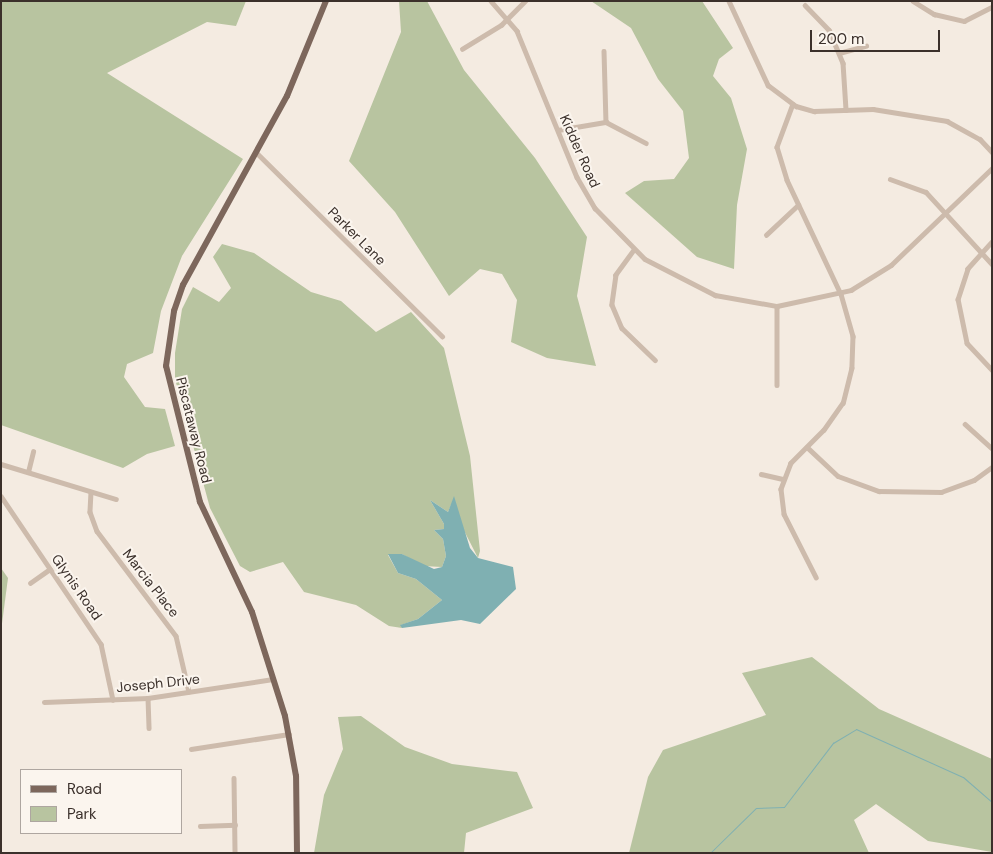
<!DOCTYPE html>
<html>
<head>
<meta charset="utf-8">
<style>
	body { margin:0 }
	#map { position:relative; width:993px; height:854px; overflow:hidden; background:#f4ebe1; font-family:"DM Sans",sans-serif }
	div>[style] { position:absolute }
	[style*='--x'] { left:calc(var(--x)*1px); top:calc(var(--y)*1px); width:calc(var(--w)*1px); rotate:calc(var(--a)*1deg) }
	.green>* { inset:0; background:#b8c4a0 }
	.water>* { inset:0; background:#7fb0b2 }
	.stream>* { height:1px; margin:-0.5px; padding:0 0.5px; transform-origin:0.5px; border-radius:0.5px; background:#7fb0b2 }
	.street>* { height:4.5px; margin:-2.25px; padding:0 2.25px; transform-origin:2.25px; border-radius:2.25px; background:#cdbbac }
	.primary>* { height:6px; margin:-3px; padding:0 3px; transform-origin:3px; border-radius:3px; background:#7d675c }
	span { translate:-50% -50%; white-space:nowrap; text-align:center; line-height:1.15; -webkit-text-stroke:4px #fbf5ee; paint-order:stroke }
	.street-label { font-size:14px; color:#3b302b }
	.frame { position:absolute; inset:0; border:2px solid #3b302b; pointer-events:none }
	.legend { position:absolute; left:20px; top:769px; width:162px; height:65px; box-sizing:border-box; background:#fbf5ee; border:1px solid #aea6a0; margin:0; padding:6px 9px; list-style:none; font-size:15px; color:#3b302b }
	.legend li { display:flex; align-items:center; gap:10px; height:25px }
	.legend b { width:25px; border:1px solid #aea6a0 }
	.scale { position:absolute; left:810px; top:30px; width:130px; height:22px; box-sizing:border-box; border:2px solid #3b302b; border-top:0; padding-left:6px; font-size:15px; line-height:18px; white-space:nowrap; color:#3b302b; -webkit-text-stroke:4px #fbf5ee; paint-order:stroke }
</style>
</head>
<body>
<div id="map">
	<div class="green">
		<i style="clip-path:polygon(1px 1px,246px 1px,236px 26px,207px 22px,107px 73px,243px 159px,182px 256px,161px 311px,153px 353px,127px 364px,124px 377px,145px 407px,165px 409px,175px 446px,147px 454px,123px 468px,1px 425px)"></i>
		<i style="clip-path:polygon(399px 1px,427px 1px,464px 70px,535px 158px,587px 237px,577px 296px,596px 366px,547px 358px,511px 342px,517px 300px,502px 274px,480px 269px,449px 296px,395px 212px,349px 161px,401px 32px)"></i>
		<i style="clip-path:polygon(591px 1px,702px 1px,733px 48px,719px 59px,713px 76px,731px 98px,747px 149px,737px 205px,734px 269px,697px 257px,625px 193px,644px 181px,674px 179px,689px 158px,683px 111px,658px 79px,631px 28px)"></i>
		<i style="clip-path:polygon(222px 244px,254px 253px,311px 292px,341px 301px,376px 332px,411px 312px,444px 348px,470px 456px,480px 551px,478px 558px,451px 505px,448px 512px,430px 500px,444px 524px,444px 529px,434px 530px,443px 539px,446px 556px,442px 567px,423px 566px,402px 554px,388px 555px,398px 573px,416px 579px,442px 600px,418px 619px,401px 625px,402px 628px,389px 626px,356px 605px,304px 592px,283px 562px,250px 572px,240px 566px,210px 508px,175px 379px,175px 353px,182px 309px,193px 287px,219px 302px,231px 288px,213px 257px)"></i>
		<i style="clip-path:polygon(1px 568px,8px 578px,1px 631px)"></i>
		<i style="clip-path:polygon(812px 657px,879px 709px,992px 759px,992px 852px,928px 841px,876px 804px,854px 820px,869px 853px,629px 853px,648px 777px,663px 750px,766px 715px,742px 673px)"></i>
		<i style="clip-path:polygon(361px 716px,405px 747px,452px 764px,517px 772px,533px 808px,466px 833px,464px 853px,314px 853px,324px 795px,343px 749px,338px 717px)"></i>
	</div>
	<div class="water">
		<i style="clip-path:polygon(454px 496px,470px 548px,478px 558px,513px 567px,516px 589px,480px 624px,461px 620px,402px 628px,400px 625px,418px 619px,442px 600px,416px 579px,398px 573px,388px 554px,402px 554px,434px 569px,442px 567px,446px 556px,443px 539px,434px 530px,444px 529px,444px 524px,430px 500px,448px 512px)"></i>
	</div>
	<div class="stream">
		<i style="--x:710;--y:853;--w:64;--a:-44.4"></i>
		<i style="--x:756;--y:808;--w:28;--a:-2"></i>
		<i style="--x:784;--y:807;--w:81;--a:-52.6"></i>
		<i style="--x:833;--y:743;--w:27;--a:-31"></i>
		<i style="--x:856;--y:729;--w:117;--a:24.2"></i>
		<i style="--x:963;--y:777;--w:38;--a:41"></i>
	</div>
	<div class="street">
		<i style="--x:491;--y:1;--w:40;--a:49"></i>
		<i style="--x:517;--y:31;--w:158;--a:67.7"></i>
		<i style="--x:577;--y:177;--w:36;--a:60"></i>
		<i style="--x:595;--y:208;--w:71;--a:45.6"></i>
		<i style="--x:645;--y:259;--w:79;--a:27.2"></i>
		<i style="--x:715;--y:295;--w:63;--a:10.1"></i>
		<i style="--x:777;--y:306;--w:76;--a:-12.2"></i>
		<i style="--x:851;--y:290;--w:47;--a:-32"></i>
		<i style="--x:891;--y:265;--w:140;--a:-43.8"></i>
		<i style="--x:729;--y:1;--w:93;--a:65.1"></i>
		<i style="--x:768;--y:85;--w:35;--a:37"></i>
		<i style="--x:796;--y:106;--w:19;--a:16"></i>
		<i style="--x:814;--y:111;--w:59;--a:-1.9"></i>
		<i style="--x:873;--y:109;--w:75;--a:9.2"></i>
		<i style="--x:947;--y:121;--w:38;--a:29"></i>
		<i style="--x:980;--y:139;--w:18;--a:47"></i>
		<i style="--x:913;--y:1;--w:25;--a:32"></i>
		<i style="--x:934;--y:14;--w:31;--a:13"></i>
		<i style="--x:964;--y:21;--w:31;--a:-27"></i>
		<i style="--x:805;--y:5;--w:35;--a:46"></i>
		<i style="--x:829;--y:30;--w:36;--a:67"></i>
		<i style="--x:843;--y:63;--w:47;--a:86.3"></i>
		<i style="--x:462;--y:49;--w:46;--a:-31.6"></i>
		<i style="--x:501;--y:25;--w:34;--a:-45"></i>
		<i style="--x:604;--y:51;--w:71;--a:88.4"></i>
		<i style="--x:839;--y:53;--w:28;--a:-15"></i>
		<i style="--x:793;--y:104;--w:46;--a:110.4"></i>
		<i style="--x:777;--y:147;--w:34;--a:73"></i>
		<i style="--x:787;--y:180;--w:126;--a:64.7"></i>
		<i style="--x:841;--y:294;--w:44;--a:74.1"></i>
		<i style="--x:853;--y:336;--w:32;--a:92"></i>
		<i style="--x:852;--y:368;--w:36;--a:104"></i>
		<i style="--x:843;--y:403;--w:33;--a:125"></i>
		<i style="--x:824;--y:430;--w:47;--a:135"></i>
		<i style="--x:791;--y:463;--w:28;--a:111"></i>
		<i style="--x:781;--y:489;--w:25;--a:83"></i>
		<i style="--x:784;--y:514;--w:71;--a:63.1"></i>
		<i style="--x:558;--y:130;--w:49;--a:-9.5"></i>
		<i style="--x:606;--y:122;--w:45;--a:27.7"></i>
		<i style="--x:256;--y:152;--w:262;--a:44.7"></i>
		<i style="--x:890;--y:179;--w:38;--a:20"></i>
		<i style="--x:926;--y:192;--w:98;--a:47.5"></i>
		<i style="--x:766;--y:235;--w:44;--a:-43.2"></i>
		<i style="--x:992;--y:242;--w:36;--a:132"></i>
		<i style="--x:968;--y:269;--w:32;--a:108"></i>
		<i style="--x:958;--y:299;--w:45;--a:78.4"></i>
		<i style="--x:967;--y:343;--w:37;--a:47"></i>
		<i style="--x:634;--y:250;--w:31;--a:126"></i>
		<i style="--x:616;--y:275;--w:30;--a:98"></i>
		<i style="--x:612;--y:305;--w:25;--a:67"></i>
		<i style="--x:622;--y:328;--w:46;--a:44.1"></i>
		<i style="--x:777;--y:306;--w:79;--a:90"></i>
		<i style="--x:965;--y:424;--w:36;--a:42"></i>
		<i style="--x:807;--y:447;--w:42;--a:43.1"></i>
		<i style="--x:838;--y:476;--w:44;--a:20.1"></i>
		<i style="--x:879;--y:491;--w:62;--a:0.9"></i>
		<i style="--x:941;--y:492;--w:35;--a:-20"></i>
		<i style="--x:974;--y:480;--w:22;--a:-36"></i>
		<i style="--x:1;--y:464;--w:120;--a:16.9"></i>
		<i style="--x:28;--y:472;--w:21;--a:-76"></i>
		<i style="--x:761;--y:474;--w:22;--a:13"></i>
		<i style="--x:91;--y:492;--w:20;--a:93"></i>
		<i style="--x:90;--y:512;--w:20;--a:70"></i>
		<i style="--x:97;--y:531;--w:131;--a:53"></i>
		<i style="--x:176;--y:636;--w:57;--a:76.9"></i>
		<i style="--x:1;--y:496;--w:179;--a:56"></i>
		<i style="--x:101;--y:644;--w:57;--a:77.9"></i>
		<i style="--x:30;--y:583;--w:24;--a:-35"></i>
		<i style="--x:148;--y:698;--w:30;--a:88"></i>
		<i style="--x:44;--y:702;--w:104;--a:-2.2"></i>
		<i style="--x:148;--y:698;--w:126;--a:-8.6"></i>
		<i style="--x:191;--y:749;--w:99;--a:-8.7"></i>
		<i style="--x:234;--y:778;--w:75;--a:89.2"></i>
		<i style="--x:200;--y:826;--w:35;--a:-2"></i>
	</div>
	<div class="primary">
		<i style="--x:297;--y:853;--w:77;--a:-90.7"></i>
		<i style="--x:296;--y:776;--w:61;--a:-100.4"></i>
		<i style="--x:285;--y:716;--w:109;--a:-107.6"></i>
		<i style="--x:252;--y:612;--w:122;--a:-115.3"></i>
		<i style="--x:200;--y:502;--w:140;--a:-104"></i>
		<i style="--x:166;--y:366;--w:56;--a:-81.7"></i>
		<i style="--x:174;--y:311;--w:28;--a:-71"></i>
		<i style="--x:183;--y:285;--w:216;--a:-61.2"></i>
		<i style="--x:287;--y:96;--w:103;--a:-67.7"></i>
	</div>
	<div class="street-label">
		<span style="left:580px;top:151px;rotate:66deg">Kidder Road</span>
		<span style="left:357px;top:236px;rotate:45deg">Parker Lane</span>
		<span style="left:194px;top:430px;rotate:76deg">Piscataway Road</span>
		<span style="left:151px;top:583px;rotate:52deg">Marcia Place</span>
		<span style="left:77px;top:587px;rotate:55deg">Glynis Road</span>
		<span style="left:158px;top:683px;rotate:-6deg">Joseph Drive</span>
	</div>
	<div class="frame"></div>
	<ul class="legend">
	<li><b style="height:6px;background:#7d675c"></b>Road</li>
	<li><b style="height:14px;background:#b8c4a0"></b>Park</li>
	</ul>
	<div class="scale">200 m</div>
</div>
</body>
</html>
